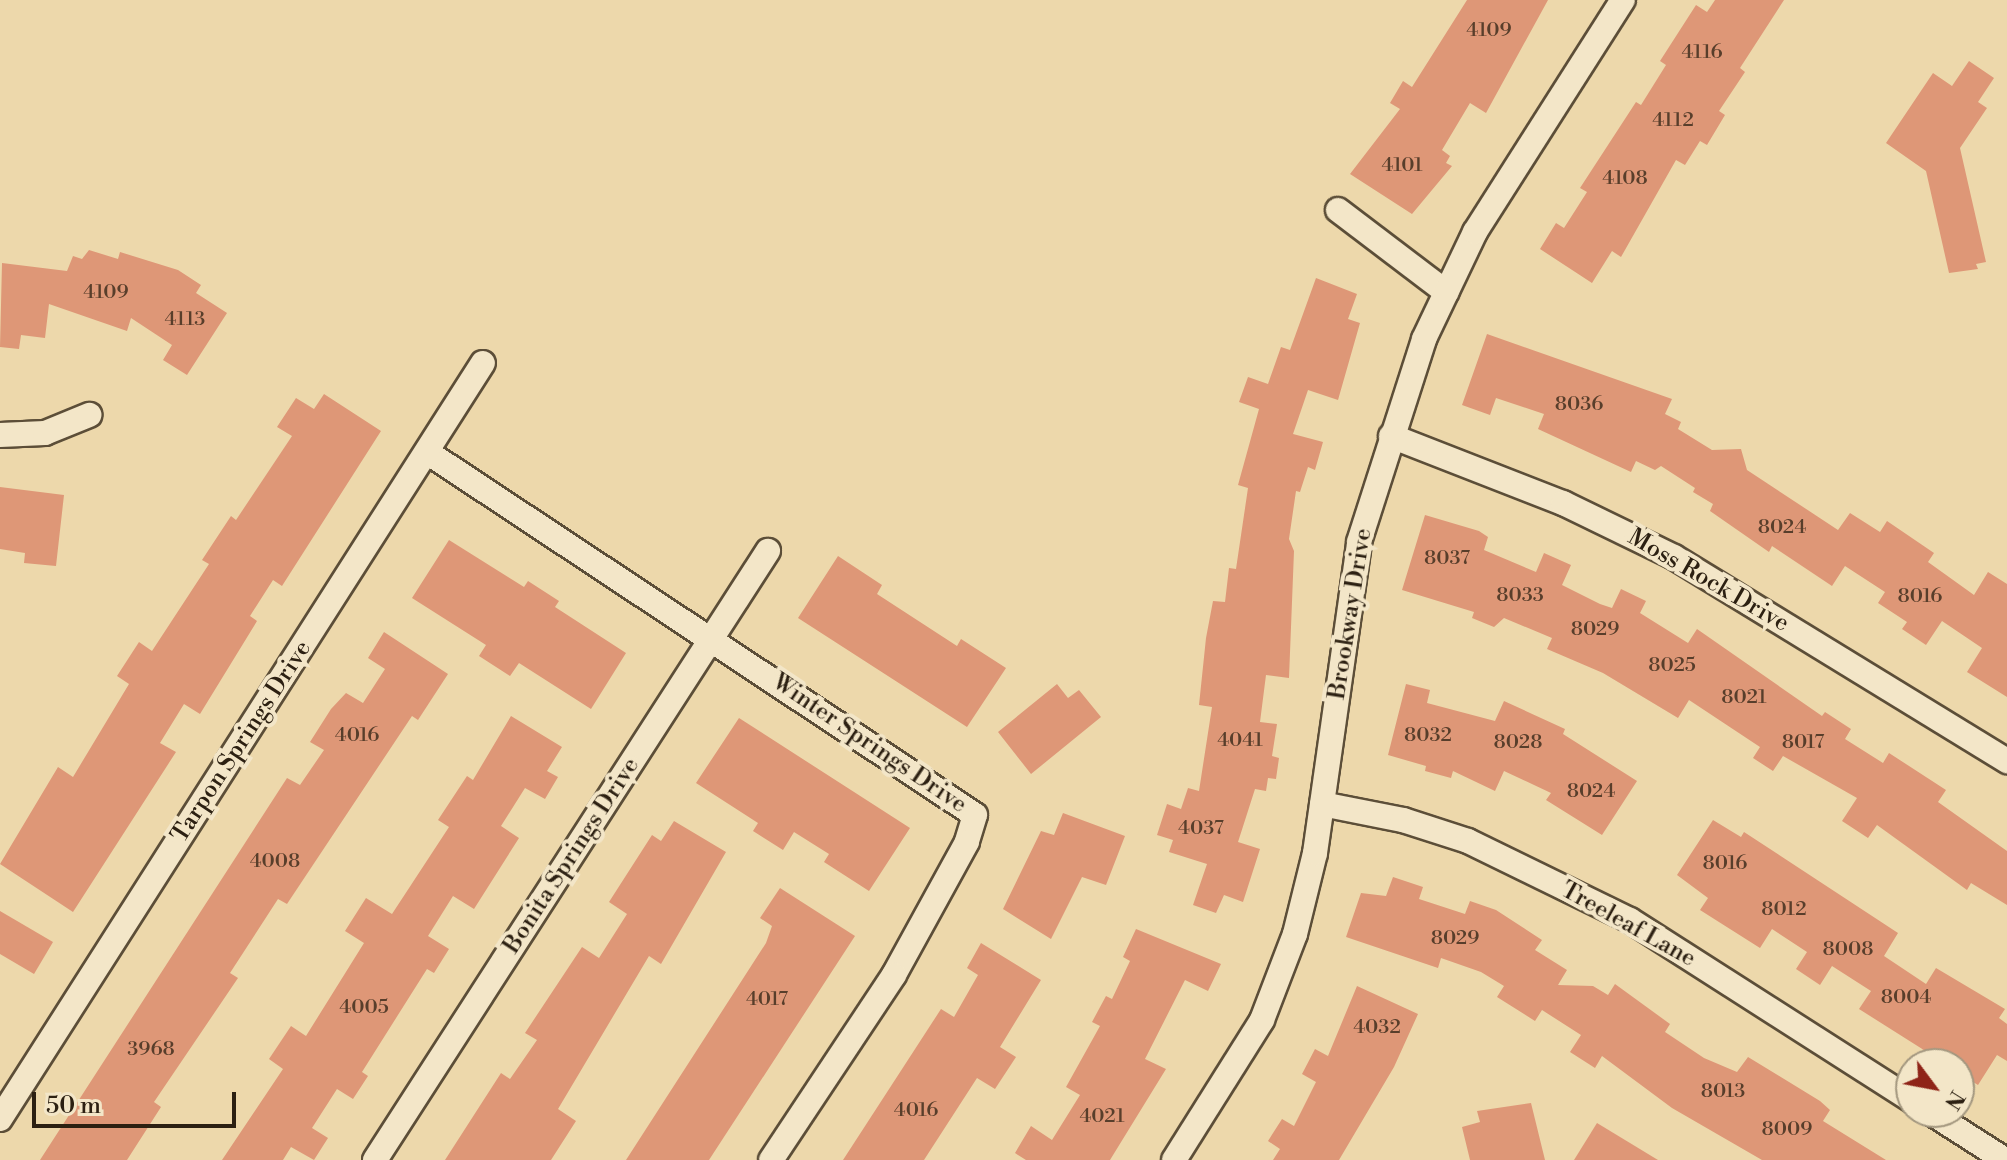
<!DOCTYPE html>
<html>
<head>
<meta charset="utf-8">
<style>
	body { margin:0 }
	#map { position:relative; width:2007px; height:1160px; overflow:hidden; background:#edd8ab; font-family:"Libre Bodoni",serif }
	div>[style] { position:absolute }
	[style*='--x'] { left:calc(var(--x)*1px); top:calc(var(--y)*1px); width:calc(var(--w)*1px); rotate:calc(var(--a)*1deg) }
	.building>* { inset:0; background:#de9777 }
	.roads { filter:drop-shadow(2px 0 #5c4e38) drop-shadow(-2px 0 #5c4e38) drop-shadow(0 2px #5c4e38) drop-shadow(0 -2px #5c4e38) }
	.street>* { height:24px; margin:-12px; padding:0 12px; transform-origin:12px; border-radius:12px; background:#f3e6c8 }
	span { translate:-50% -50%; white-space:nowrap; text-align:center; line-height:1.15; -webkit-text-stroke:8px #f3e6c8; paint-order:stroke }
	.number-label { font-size:20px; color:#583e2b }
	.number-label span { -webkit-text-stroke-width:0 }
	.street-label { font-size:24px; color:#2c2012 }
	.north { position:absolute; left:1895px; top:1048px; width:80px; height:80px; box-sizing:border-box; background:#f3e6c8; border:2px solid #a3977f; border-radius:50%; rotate:122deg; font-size:22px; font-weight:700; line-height:32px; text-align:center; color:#2c2012 }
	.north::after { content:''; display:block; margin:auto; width:28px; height:36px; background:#8f2418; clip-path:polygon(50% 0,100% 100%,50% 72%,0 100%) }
	.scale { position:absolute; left:32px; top:1092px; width:204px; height:36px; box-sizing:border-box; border:4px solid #2c2012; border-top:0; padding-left:10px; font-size:24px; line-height:28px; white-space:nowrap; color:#2c2012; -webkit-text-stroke:6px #f3e6c8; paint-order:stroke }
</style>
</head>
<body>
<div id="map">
	<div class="building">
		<i style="clip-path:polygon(1467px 0,1548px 0,1486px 113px,1470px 103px,1442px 150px,1450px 156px,1446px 163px,1452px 166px,1412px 214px,1350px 174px,1400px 109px,1390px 103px,1403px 81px,1412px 87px)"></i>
		<i style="clip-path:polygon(1715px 0,1784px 0,1740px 68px,1745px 72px,1719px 111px,1725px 115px,1707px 145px,1700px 141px,1685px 165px,1676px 160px,1621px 257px,1612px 251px,1592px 283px,1540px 249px,1556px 223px,1564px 228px,1587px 192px,1580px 188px,1636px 102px,1641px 105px,1666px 65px,1660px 61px,1696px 5px,1707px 12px)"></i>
		<i style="clip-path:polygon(1969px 61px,1994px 78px,1978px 102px,1987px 108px,1960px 148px,1986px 262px,1976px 264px,1978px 269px,1949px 273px,1926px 171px,1886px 143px,1933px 73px,1952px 86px)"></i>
		<i style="clip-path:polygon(89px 250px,118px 259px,120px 252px,178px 270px,201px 285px,196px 293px,227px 313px,187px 375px,163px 360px,172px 345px,131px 318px,127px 331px,49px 304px,45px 338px,21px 335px,19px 349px,0 347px,2px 263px,67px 271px,73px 256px,82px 259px)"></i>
		<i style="clip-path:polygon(1316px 278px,1357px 294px,1348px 319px,1360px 323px,1338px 400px,1308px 390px,1293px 434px,1323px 442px,1315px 470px,1308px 467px,1300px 492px,1296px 491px,1289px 539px,1294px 551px,1289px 678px,1266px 675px,1260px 722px,1277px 724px,1272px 756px,1279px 758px,1276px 779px,1268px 778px,1266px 791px,1255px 789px,1238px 842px,1260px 849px,1243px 902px,1224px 895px,1216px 913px,1193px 905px,1207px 864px,1169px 852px,1173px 840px,1157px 835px,1167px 804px,1181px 809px,1188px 788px,1199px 791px,1212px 707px,1199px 705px,1206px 638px,1213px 601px,1225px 602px,1229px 568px,1236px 569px,1248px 488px,1238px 485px,1259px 409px,1239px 402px,1248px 377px,1268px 384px,1281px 347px,1290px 350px)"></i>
		<i style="clip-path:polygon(1487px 334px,1672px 399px,1665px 414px,1681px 422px,1678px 429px,1712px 450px,1741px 449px,1747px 470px,1838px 530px,1850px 513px,1880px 532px,1887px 521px,1934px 553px,1928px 562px,1974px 595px,1988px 572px,2007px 584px,2007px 697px,1967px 672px,1982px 648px,1942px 621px,1926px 645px,1902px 629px,1907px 622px,1878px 603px,1885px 592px,1845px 566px,1832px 586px,1772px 546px,1769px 552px,1710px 511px,1713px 504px,1693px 492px,1695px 488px,1661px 466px,1655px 470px,1636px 461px,1631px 472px,1538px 429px,1544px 414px,1496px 398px,1490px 415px,1462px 405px)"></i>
		<i style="clip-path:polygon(324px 394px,381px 431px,282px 586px,273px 580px,250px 616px,257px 621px,200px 714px,184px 704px,160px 743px,176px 752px,73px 912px,0 864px,58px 767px,73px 777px,129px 684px,117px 676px,139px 642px,152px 651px,209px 564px,202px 560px,231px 516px,236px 520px,292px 436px,277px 427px,296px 398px,314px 409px)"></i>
		<i style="clip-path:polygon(0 487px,64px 495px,56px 566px,24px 563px,25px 553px,0 549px)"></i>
		<i style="clip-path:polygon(1425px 515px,1479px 531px,1488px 537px,1484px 550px,1536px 572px,1544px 553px,1571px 565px,1562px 585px,1600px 604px,1612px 608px,1621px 589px,1646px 601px,1640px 613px,1688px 643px,1697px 629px,1822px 716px,1825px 712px,1851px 729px,1845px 739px,1883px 763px,1889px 753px,1946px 790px,1938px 802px,2007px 851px,2007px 905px,1971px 883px,1967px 890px,1877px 825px,1868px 838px,1842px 821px,1857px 798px,1783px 756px,1773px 771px,1753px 758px,1760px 747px,1689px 700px,1678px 718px,1603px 673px,1547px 649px,1552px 638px,1504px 618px,1494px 627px,1472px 618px,1474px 612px,1402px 590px)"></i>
		<i style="clip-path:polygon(449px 540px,524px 587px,528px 581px,559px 601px,555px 607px,626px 653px,591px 709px,519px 663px,510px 676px,479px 656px,486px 645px,412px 598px)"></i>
		<i style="clip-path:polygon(838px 556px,882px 585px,877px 594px,957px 646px,961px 639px,1006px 668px,967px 727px,798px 618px)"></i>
		<i style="clip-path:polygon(384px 632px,448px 674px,418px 720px,412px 716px,287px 904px,278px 899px,230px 973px,238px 978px,154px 1102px,161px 1107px,127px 1160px,40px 1160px,287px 778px,300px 785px,324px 750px,310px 742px,331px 709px,346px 693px,363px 703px,385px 669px,368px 658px)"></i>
		<i style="clip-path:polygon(1057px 684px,1068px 698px,1079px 690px,1101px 717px,1031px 774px,998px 732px)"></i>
		<i style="clip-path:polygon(1406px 684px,1430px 690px,1427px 703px,1495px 721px,1504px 701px,1565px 729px,1563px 734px,1637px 781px,1602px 835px,1546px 800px,1551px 793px,1504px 771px,1495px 791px,1453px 771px,1451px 778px,1425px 771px,1426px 766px,1388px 755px)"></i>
		<i style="clip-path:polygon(511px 716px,562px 747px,547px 771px,558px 777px,545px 799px,525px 788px,501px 826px,519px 838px,474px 909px,453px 896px,428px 936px,449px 949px,434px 973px,427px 969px,362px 1072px,368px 1076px,353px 1099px,337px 1089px,312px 1128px,328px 1138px,314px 1160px,291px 1147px,283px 1160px,222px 1160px,283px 1069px,269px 1059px,291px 1026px,306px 1036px,364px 943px,345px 931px,366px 898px,392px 914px,449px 827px,438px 820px,467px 776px,473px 780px)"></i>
		<i style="clip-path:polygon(739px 718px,910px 828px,869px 891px,824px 862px,829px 854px,794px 832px,783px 850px,753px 831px,758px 823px,696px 783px)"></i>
		<i style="clip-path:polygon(1063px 813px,1125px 836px,1106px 885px,1082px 877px,1051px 939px,1003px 909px,1041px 831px,1054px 835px)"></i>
		<i style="clip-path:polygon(1713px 820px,1741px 837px,1744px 832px,1898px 933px,1884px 956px,1926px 984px,1936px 968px,2005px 1009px,1999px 1018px,2007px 1024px,2007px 1061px,1997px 1055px,1978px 1085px,1959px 1073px,1959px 1064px,1946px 1064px,1859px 1009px,1871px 991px,1832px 966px,1820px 985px,1796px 969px,1807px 952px,1772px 929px,1760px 948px,1700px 910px,1708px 898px,1677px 875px)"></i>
		<i style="clip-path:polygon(674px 821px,726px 852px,661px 964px,649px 956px,558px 1109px,576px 1121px,551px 1160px,445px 1160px,501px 1073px,510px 1079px,537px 1040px,525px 1033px,582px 947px,599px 958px,627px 914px,609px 902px,652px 835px,661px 841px)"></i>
		<i style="clip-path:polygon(1393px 877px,1423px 887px,1419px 899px,1465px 914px,1470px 901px,1496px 910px,1542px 940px,1535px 950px,1567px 970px,1558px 985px,1593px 986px,1608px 995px,1615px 984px,1670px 1024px,1665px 1032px,1704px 1058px,1737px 1072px,1748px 1057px,1820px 1101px,1830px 1110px,1823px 1121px,1886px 1160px,1762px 1160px,1672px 1108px,1602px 1056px,1595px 1068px,1570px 1052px,1581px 1035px,1542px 1010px,1535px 1021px,1497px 997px,1504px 986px,1481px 972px,1441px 958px,1438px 968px,1346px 937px,1361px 893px,1386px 896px)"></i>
		<i style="clip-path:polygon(780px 888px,855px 936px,709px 1160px,626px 1160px,766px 943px,772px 926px,760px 918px)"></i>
		<i style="clip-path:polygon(0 911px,53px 942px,34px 974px,0 954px)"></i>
		<i style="clip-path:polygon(1136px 929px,1221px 964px,1208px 991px,1185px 980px,1145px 1059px,1166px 1069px,1110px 1160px,1026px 1160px,1015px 1153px,1031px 1126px,1052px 1140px,1080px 1095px,1066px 1087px,1100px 1026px,1092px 1022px,1106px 996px,1112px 999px,1130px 961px,1123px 957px)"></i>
		<i style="clip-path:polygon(981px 943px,1041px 980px,1000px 1047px,1016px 1057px,995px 1089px,977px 1078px,924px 1160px,843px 1160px,941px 1009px,954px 1017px,978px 975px,967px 968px)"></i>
		<i style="clip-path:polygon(1357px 986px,1418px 1014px,1394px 1067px,1339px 1160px,1273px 1160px,1280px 1149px,1268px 1141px,1282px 1119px,1294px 1126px,1316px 1082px,1302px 1074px,1315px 1049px,1328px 1056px)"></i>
		<i style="clip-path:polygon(1531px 1103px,1545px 1160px,1470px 1160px,1462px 1127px,1480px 1122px,1477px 1111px)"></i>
		<i style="clip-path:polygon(1597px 1123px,1658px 1160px,1574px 1160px)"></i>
	</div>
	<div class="roads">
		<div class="street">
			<i style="--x:1338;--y:210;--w:136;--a:37.2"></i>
			<i style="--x:0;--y:435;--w:45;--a:-2.5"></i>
			<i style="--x:45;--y:433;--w:48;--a:-22.2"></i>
			<i style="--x:1391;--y:436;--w:185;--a:21.3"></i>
			<i style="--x:1563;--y:503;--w:123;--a:25.9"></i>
			<i style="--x:1674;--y:557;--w:391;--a:31.5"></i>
			<i style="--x:427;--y:452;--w:657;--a:33.52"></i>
			<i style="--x:975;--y:815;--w:28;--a:107"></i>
			<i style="--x:967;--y:842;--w:152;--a:118.8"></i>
			<i style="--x:894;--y:975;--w:222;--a:123.6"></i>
			<i style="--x:1322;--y:804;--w:83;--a:11.2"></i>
			<i style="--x:1403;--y:820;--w:68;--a:17.9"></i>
			<i style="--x:1468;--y:841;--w:180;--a:26"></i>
			<i style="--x:1630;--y:920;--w:334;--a:32.6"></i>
			<i style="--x:1930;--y:1112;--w:89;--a:32.6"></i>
			<i style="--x:0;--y:1119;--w:897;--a:-57.43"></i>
			<i style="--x:375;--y:1160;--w:725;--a:-57.17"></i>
			<i style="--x:1174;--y:1160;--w:165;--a:-57.8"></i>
			<i style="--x:1262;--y:1020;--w:92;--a:-69"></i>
			<i style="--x:1295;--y:934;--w:83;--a:-76.1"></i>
			<i style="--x:1315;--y:853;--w:314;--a:-81.9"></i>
			<i style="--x:1359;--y:542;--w:213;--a:-72.2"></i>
			<i style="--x:1424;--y:339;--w:119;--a:-64.5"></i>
			<i style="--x:1475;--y:232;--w:275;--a:-57.5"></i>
		</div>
	</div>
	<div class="number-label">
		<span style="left:1489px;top:30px">4109</span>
		<span style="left:1702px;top:52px">4116</span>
		<span style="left:1673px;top:120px">4112</span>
		<span style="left:1402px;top:165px">4101</span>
		<span style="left:1625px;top:178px">4108</span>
		<span style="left:106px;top:292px">4109</span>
		<span style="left:185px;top:319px">4113</span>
		<span style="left:1579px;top:404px">8036</span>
		<span style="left:1782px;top:527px">8024</span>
		<span style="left:1447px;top:558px">8037</span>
		<span style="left:1520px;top:595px">8033</span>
		<span style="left:1920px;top:596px">8016</span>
		<span style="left:1595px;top:629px">8029</span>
		<span style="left:1672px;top:665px">8025</span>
		<span style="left:1744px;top:697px">8021</span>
		<span style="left:357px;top:735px">4016</span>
		<span style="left:1428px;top:735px">8032</span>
		<span style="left:1240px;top:740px">4041</span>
		<span style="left:1518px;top:742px">8028</span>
		<span style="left:1803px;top:742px">8017</span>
		<span style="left:1591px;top:791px">8024</span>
		<span style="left:1201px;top:828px">4037</span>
		<span style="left:275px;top:861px">4008</span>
		<span style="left:1725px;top:863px">8016</span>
		<span style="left:1784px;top:909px">8012</span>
		<span style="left:1455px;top:938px">8029</span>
		<span style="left:1848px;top:949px">8008</span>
		<span style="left:1906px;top:997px">8004</span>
		<span style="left:767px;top:999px">4017</span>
		<span style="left:364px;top:1007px">4005</span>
		<span style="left:1377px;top:1027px">4032</span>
		<span style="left:151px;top:1049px">3968</span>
		<span style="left:1723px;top:1091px">8013</span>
		<span style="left:916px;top:1110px">4016</span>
		<span style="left:1102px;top:1116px">4021</span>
		<span style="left:1787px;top:1129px">8009</span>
	</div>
	<div class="street-label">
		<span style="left:1708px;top:581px;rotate:30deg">Moss Rock Drive</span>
		<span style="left:1351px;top:614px;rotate:-81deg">Brookway Drive</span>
		<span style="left:242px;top:742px;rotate:-57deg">Tarpon Springs Drive</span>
		<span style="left:869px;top:744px;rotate:34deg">Winter Springs Drive</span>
		<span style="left:572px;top:856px;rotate:-57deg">Bonita Springs Drive</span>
		<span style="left:1628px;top:925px;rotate:29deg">Treeleaf Lane</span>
	</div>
	<div class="north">N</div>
	<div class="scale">50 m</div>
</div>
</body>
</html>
